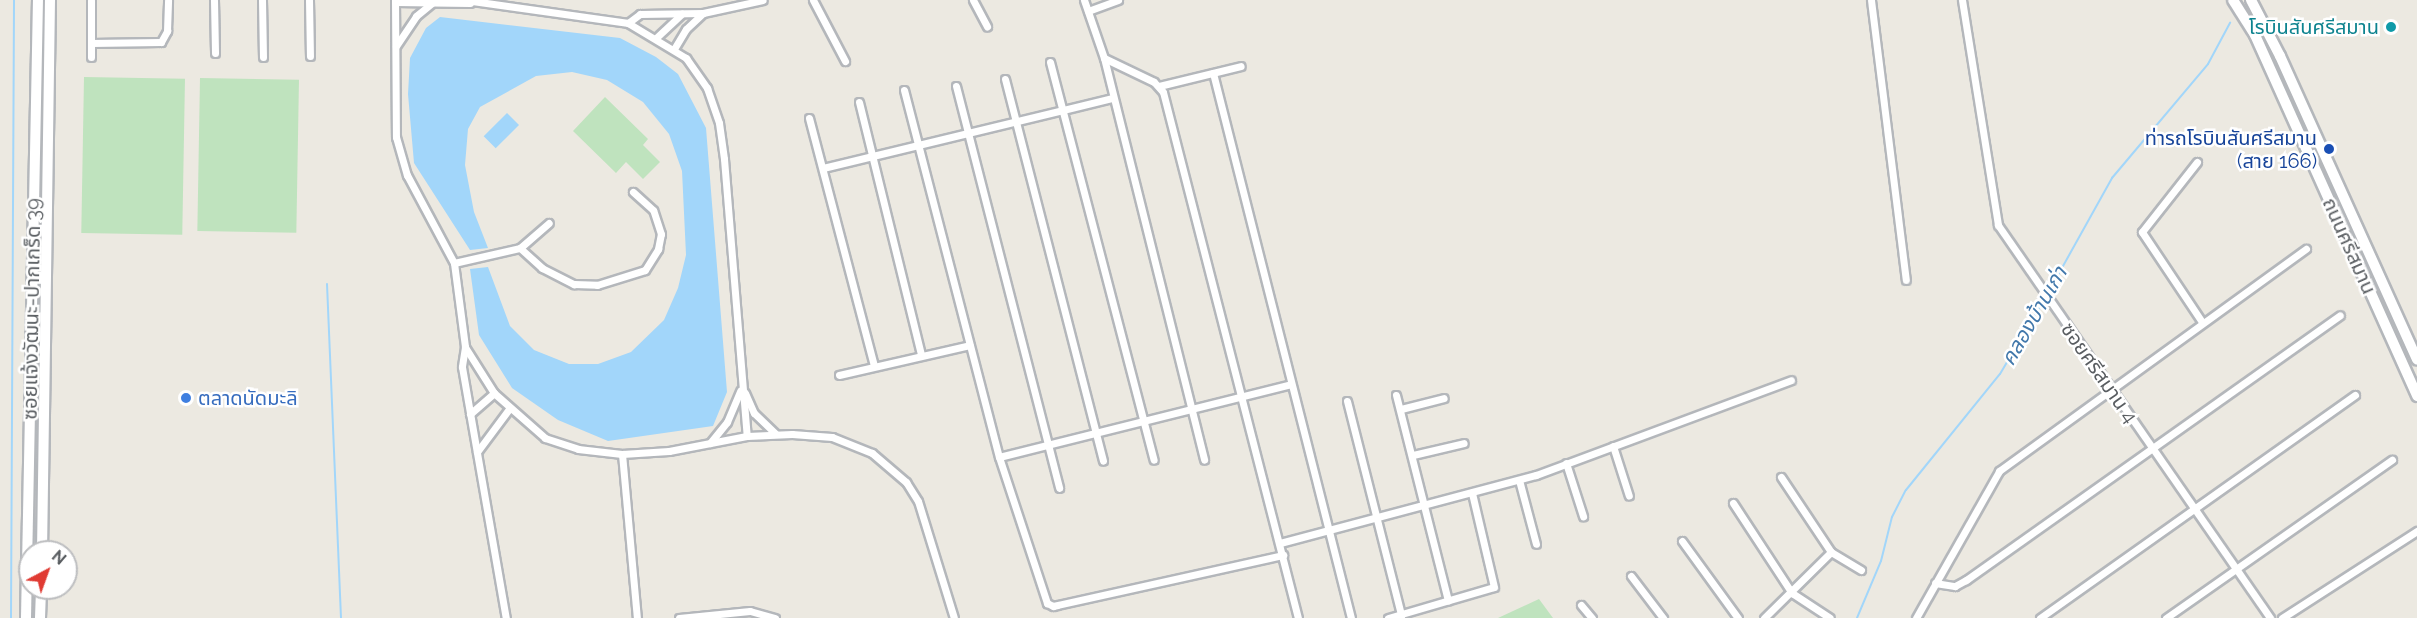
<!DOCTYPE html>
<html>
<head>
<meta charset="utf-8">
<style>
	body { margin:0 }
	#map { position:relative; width:2417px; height:618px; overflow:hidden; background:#ece9e1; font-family:Raleway,"Noto Sans Thai",sans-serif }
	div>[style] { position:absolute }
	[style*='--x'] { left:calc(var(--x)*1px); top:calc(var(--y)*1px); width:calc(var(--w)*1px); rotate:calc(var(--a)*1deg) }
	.green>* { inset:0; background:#bfe3be; transform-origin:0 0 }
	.water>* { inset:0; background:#a2d6fa; transform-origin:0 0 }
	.stream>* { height:2px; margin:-1px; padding:0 1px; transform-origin:1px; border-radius:1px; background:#a2d6fa }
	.roads { filter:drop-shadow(2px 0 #b4b7bb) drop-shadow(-2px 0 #b4b7bb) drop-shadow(0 2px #b4b7bb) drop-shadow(0 -2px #b4b7bb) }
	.minor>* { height:7px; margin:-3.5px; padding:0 3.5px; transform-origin:3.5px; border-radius:3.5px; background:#fff }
	.secondary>* { height:10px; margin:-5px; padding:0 5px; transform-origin:5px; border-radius:5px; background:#fff }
	.dots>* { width:16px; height:16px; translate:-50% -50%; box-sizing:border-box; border:3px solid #fff; border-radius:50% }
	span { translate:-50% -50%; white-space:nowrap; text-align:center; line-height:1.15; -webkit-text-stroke:5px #fff; paint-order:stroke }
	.culture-label { font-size:20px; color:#0d838f }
	.right { translate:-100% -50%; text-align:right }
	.transit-label { font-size:20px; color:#164399 }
	.street-label { font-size:20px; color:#595d61 }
	.shop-label { font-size:20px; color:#366cbe }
	.left { translate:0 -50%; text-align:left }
	.water-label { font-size:21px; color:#4278ab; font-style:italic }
	.north { position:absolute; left:18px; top:540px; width:60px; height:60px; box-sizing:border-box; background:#fff; border:2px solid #bdbec0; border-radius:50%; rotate:41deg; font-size:16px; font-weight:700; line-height:24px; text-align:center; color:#595d61 }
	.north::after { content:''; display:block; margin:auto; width:21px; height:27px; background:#e03b33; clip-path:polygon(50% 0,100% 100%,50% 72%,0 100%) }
</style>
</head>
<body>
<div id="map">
	<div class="green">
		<i style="left:84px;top:77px;width:101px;height:156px;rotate:1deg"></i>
		<i style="left:200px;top:78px;width:99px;height:153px;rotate:1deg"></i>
		<i style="clip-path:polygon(605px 97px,648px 139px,643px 145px,660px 162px,643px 179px,626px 162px,616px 173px,573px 131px)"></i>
		<i style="clip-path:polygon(1539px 599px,1553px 618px,1498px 618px)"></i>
	</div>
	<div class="water">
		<i style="clip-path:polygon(440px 17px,620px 38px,656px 57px,678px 74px,706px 128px,727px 392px,713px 426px,608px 441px,558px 420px,512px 388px,479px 335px,470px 269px,488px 267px,510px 326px,534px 350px,569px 364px,598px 364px,631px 352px,664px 320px,678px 288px,686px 255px,682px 171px,669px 134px,643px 102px,607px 80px,572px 72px,536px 76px,480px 107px,468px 129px,465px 165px,474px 212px,488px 248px,470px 250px,414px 163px,408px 94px,410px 58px,426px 28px)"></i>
		<i style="left:507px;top:113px;width:17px;height:33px;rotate:45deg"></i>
	</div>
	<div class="stream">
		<i style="--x:327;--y:284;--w:334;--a:87.6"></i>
		<i style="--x:2048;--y:293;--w:132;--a:-60.9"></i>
		<i style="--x:2112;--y:178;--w:149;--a:-49.9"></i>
		<i style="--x:2208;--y:64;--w:47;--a:-61.8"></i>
		<i style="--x:11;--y:618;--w:618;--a:-89.72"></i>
		<i style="--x:1857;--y:618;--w:62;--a:-67.2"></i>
		<i style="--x:1881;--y:561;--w:45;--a:-76"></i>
		<i style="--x:1892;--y:517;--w:30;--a:-63"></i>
		<i style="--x:1906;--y:490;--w:149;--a:-51"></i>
		<i style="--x:2000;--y:374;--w:88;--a:-59.4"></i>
	</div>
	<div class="roads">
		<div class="minor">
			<i style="--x:214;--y:0;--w:53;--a:88.9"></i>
			<i style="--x:262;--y:0;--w:57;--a:89"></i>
			<i style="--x:309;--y:0;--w:56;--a:89"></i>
			<i style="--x:395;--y:0;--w:137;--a:89.6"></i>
			<i style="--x:396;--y:137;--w:40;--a:74"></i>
			<i style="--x:407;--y:175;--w:100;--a:61.9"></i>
			<i style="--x:454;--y:263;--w:85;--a:82.5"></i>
			<i style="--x:465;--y:347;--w:54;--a:57.8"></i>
			<i style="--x:494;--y:393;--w:68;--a:41.4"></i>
			<i style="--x:545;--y:438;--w:35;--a:18"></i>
			<i style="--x:578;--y:449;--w:44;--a:6.5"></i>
			<i style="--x:622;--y:454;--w:47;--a:-3.7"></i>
			<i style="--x:669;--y:451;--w:79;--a:-10.9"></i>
			<i style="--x:747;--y:436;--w:45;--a:-2.5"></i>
			<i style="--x:792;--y:434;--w:40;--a:4.3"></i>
			<i style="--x:832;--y:437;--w:43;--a:21.8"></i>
			<i style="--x:872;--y:453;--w:45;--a:40.5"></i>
			<i style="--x:906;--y:482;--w:22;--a:58"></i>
			<i style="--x:918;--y:501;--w:122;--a:72.9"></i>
			<i style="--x:465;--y:0;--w:165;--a:8"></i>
			<i style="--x:628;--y:23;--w:68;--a:31.1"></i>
			<i style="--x:686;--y:58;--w:37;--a:55"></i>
			<i style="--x:707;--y:88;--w:37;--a:71"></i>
			<i style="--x:719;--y:123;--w:36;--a:82"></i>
			<i style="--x:724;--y:159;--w:278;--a:85.3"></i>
			<i style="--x:813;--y:0;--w:69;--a:62.3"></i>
			<i style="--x:973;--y:0;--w:30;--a:62"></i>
			<i style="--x:1084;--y:0;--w:61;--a:71"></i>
			<i style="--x:1104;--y:58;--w:414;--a:76"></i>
			<i style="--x:1871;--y:0;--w:282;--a:82.9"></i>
			<i style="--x:1962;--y:0;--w:228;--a:80.9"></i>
			<i style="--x:1998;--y:225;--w:478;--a:55.3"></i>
			<i style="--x:395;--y:2;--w:75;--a:0.8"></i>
			<i style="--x:1088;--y:11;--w:32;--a:-20"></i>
			<i style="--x:628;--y:23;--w:15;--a:-37"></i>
			<i style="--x:640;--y:14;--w:63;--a:-0.9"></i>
			<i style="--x:703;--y:13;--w:61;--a:-12.2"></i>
			<i style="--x:657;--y:37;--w:34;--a:-43"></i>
			<i style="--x:91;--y:43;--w:70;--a:-0.8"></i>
			<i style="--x:161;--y:42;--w:13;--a:-61"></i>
			<i style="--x:167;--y:31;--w:31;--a:-88"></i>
			<i style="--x:396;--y:46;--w:36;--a:-56"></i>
			<i style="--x:416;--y:16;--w:22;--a:-39"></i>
			<i style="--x:674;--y:49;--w:23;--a:-59"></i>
			<i style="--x:686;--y:29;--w:23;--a:-43"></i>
			<i style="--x:91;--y:57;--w:57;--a:-90"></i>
			<i style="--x:1104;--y:58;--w:55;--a:25.6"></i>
			<i style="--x:1154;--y:82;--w:13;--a:48"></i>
			<i style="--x:1163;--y:92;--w:543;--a:75.61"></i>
			<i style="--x:1050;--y:62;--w:411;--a:75.4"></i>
			<i style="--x:1213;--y:73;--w:562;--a:75.79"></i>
			<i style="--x:1005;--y:79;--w:394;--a:75.6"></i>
			<i style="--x:956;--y:86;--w:415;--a:75.6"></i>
			<i style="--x:1159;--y:86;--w:84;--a:-13.7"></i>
			<i style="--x:904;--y:90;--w:379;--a:75.5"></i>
			<i style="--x:999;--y:457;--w:154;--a:71.8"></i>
			<i style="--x:1047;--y:603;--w:7;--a:27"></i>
			<i style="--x:1053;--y:606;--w:236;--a:-12.5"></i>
			<i style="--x:859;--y:102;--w:260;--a:76.2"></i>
			<i style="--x:809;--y:118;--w:255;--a:75.3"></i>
			<i style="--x:2197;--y:162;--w:89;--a:128.2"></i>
			<i style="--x:2142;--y:232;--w:108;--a:56.3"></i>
			<i style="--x:823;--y:168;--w:297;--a:-13.6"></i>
			<i style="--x:520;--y:248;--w:30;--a:42"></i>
			<i style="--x:542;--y:268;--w:36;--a:27"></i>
			<i style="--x:574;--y:284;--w:23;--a:2"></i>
			<i style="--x:597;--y:285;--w:50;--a:-17.4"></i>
			<i style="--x:645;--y:270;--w:25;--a:-58"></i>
			<i style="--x:658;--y:249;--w:15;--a:-79"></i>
			<i style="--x:661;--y:234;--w:25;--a:-108"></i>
			<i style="--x:653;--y:210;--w:27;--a:-138"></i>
			<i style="--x:454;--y:263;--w:68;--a:-12.8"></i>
			<i style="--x:520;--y:248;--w:38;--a:-41"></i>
			<i style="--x:465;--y:347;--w:20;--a:99"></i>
			<i style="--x:462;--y:367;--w:255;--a:80.1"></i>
			<i style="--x:839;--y:375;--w:134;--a:-12.9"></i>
			<i style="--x:745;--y:393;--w:22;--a:66"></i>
			<i style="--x:754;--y:413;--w:30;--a:44"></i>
			<i style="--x:1396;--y:395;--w:212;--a:75.8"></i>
			<i style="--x:1347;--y:401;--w:221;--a:75.8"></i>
			<i style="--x:1401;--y:409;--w:44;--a:-14.3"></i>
			<i style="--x:470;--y:414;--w:32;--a:-41"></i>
			<i style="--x:710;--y:443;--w:27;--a:-51"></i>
			<i style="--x:727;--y:422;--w:34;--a:-67"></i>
			<i style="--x:1613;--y:446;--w:52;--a:72.3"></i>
			<i style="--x:477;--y:452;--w:54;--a:-53.3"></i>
			<i style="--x:622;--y:454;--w:165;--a:84.8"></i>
			<i style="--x:1413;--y:455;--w:52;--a:-13.2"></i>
			<i style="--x:999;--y:457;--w:301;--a:-14"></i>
			<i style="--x:1566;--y:463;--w:56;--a:72.2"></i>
			<i style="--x:1781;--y:477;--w:90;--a:56.3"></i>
			<i style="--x:1831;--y:552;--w:35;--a:31"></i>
			<i style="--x:1519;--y:480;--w:66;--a:75.1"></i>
			<i style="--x:1733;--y:503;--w:108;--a:56.8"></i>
			<i style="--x:1792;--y:593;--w:45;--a:33.3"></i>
			<i style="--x:1682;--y:541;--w:95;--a:54"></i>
			<i style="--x:1280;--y:543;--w:265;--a:-14.9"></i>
			<i style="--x:1536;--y:475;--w:272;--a:-20.4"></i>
			<i style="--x:1631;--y:576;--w:53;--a:52.7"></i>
			<i style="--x:1935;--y:583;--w:20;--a:9"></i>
			<i style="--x:1955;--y:586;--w:13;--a:-29"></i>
			<i style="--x:1966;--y:580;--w:458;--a:-35.3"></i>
			<i style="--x:1581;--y:605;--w:17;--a:50"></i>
			<i style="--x:679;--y:618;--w:71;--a:-5.6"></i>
			<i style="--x:750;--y:611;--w:26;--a:16"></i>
			<i style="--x:1388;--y:618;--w:110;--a:-16.3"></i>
			<i style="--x:1494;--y:587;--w:97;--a:-103.2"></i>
			<i style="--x:1764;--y:618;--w:94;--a:-44.6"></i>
			<i style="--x:1916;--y:618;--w:169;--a:-60.5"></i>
			<i style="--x:1999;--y:471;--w:379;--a:-35.9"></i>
			<i style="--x:2040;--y:618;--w:386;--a:-35.3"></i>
			<i style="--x:2166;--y:618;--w:276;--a:-35"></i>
			<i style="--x:2282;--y:618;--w:161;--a:-32.8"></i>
		</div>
		<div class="secondary">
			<i style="--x:2233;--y:0;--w:41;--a:57.8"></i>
			<i style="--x:2255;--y:35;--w:396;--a:65.8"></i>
			<i style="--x:2251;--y:0;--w:63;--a:62.6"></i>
			<i style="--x:2280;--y:56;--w:333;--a:65.7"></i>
			<i style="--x:42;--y:552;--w:552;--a:-89.17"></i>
			<i style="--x:26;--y:618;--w:618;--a:-88.89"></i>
			<i style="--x:40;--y:618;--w:30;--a:-88"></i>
		</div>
	</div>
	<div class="dots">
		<i style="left:2391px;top:27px;background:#0f9aa8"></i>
		<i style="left:2329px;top:149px;background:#1a4fb4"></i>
		<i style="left:186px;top:398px;background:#3f7fe0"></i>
	</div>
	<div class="culture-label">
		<span class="right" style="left:2379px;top:27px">โรบินสันศรีสมาน</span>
	</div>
	<div class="transit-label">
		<span class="right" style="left:2317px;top:150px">ท่ารถโรบินสันศรีสมาน<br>(สาย 166)</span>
	</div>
	<div class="street-label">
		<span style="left:2349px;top:246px;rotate:66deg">ถนนศรีสมาน</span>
		<span style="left:32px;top:309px;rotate:-89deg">ซอยแจ้งวัฒนะ-ปากเกร็ด 39</span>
		<span style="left:2099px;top:373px;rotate:55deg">ซอยศรีสมาน 4</span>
	</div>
	<div class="shop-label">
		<span class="left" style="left:198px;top:398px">ตลาดนัดมะลิ</span>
	</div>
	<div class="water-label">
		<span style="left:2034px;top:316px;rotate:-60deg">คลองบ้านเก่า</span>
	</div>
	<div class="north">N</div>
</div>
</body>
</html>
